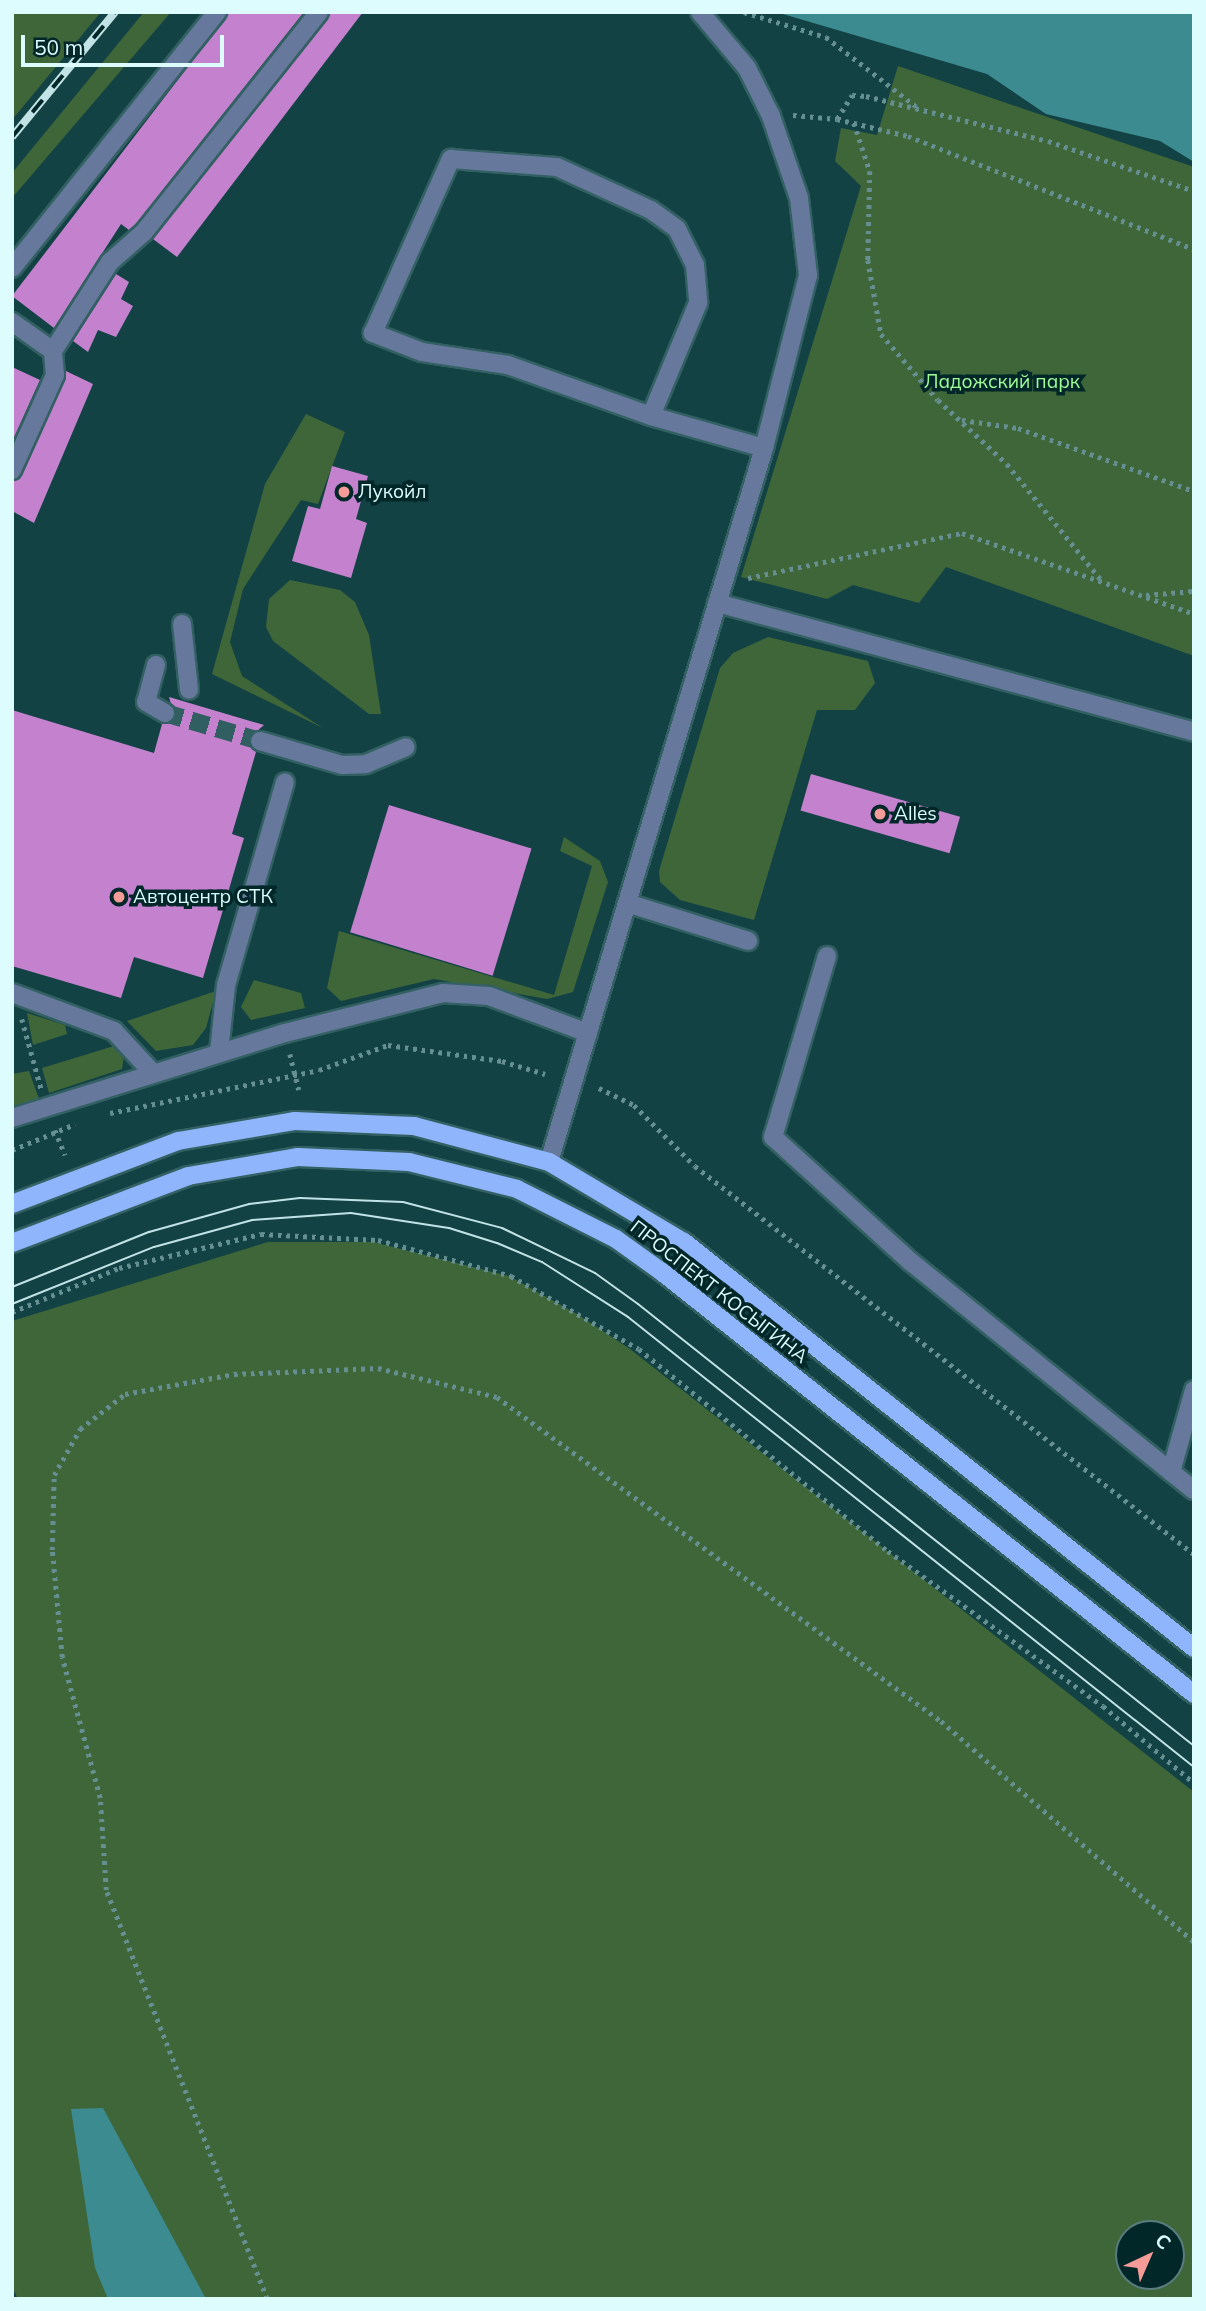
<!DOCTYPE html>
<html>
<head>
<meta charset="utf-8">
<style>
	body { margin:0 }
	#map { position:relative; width:1206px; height:2311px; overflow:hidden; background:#134245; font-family:Mulish,sans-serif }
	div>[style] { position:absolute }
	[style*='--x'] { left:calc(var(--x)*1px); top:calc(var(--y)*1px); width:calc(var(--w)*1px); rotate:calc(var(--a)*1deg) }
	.green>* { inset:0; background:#3e6639 }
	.water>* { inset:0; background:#3b8b91 }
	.building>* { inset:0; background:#c482ce; transform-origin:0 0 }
	.minor-tunnel>* { height:18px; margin-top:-9px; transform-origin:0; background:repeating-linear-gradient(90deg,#315e61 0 18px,transparent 0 27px) }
	.path>* { height:4.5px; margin-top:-2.25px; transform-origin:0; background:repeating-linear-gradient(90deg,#668f91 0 3.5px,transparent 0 8.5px) }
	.roads { filter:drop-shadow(2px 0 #336063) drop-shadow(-2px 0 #336063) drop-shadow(0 2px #336063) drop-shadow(0 -2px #336063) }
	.minor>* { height:18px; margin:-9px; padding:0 9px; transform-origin:9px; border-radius:9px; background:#66799c }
	.major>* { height:18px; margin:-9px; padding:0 9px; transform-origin:9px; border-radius:9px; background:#8fb6fc }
	.tram>* { height:2px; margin:-1px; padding:0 1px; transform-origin:1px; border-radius:1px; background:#c2e3e5 }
	.rail>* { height:8px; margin-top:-4px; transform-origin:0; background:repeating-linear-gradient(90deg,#012729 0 16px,#c2e3e5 0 32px); box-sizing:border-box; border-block:2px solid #c2e3e5 }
	.dots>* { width:19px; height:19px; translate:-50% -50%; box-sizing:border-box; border:4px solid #012729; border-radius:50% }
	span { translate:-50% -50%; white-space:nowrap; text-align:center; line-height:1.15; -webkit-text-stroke:7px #012729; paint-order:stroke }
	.park-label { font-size:19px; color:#a0fb96 }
	.poi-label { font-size:19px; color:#ddfcfe }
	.left { translate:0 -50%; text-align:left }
	.street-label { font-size:19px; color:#ddfcfe }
	.frame { position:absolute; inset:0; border:14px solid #ddfcfe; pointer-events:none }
	.north { position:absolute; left:1115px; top:2220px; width:70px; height:70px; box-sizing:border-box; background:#012729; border:2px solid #597c7e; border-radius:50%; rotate:44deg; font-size:19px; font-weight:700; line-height:28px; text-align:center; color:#ddfcfe }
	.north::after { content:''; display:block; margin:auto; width:24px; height:32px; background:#f59b98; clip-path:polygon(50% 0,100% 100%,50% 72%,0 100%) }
	.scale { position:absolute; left:21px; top:35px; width:203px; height:32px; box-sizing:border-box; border:4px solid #ddfcfe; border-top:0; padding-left:9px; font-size:21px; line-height:24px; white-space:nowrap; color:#ddfcfe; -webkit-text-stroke:5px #012729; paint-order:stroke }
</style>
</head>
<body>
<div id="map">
	<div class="green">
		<i style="clip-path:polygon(12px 12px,101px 12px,12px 120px)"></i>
		<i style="clip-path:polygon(144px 12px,171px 12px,12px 198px,12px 173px)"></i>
		<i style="clip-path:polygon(898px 66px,1194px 167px,1194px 656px,946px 567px,919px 603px,853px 585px,827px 599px,741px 577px,861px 186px,835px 161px,841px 128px,877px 135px)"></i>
		<i style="clip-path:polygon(306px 414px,345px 432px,318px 504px,301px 500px,243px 589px,230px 642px,242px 676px,323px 728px,212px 674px,265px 484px)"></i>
		<i style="clip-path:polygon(290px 580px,340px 590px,355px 602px,369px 635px,381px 714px,369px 714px,273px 641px,266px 627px,269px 599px)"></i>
		<i style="clip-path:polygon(768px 637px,868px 661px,875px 683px,855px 710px,817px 710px,754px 920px,680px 900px,660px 882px,659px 871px,720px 668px,733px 653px)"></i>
		<i style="clip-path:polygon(564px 837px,600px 861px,608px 882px,573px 992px,547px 999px,434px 979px,341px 1001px,327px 988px,339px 931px,554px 995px,592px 866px,560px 851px)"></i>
		<i style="clip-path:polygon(254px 980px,301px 993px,305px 1008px,251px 1020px,241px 1007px)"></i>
		<i style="clip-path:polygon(216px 991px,206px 1028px,193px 1045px,156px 1051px,127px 1021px)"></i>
		<i style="clip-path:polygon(27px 1013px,65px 1025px,67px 1034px,33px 1045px)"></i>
		<i style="clip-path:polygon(114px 1046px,124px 1056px,122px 1069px,49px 1093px,42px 1068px)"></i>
		<i style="clip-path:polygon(29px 1071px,39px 1099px,12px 1106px,12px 1074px)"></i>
		<i style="clip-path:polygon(evenodd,268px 1242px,373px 1242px,509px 1276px,577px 1314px,630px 1349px,1194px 1792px,1194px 2299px,18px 2299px,12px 2287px,12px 1321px,268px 1242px,1129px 2234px,1171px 2234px,1171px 2276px,1129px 2276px,1129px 2234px)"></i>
	</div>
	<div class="water">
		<i style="clip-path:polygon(776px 12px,1194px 12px,1194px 162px,1160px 141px,1046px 114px,987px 74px)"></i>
		<i style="clip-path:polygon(103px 2108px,206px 2299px,108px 2299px,95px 2268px,71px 2109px)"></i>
	</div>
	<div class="building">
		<i style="clip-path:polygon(230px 12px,304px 12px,136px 224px,129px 230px,121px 224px,54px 328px,12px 296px)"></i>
		<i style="clip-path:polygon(330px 12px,363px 12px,177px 257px,153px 239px)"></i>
		<i style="clip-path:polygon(116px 274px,129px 282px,121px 299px,133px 306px,116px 337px,98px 330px,88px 352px,73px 341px)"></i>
		<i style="clip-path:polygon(12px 367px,40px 380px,12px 442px)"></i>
		<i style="clip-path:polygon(66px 371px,93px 384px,34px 523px,12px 511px,12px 481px,22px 475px)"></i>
		<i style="clip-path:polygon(332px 466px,368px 476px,356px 519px,367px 523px,351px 578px,292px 561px,308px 506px,320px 509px)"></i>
		<i style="clip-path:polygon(169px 697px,264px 725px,249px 738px,256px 752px,232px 834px,244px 838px,203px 978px,134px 957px,121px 998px,12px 966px,12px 710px,154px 753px,162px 724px,175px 718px)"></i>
		<i style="left:811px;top:774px;width:155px;height:38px;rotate:16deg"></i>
		<i style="left:389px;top:805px;width:149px;height:133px;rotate:17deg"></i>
	</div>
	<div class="minor-tunnel">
		<i style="--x:165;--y:713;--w:99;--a:16.4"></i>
	</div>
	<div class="path">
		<i style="--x:744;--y:12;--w:86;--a:17"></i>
		<i style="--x:826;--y:37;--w:115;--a:37.6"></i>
		<i style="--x:793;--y:115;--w:44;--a:5.2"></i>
		<i style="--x:837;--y:119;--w:28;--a:-58"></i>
		<i style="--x:852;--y:95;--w:14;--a:4"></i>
		<i style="--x:866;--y:96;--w:187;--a:13.9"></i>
		<i style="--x:1048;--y:141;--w:154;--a:18.9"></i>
		<i style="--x:837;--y:119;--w:73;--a:13.5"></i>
		<i style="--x:908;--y:136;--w:308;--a:21.6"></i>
		<i style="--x:854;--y:123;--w:51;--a:71.6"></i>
		<i style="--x:870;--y:171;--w:89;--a:91.3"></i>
		<i style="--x:868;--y:260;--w:75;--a:80"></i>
		<i style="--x:881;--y:334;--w:87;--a:49.2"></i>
		<i style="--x:938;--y:400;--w:94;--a:42.8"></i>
		<i style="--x:1007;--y:464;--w:151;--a:50.9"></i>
		<i style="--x:962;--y:420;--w:57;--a:8.1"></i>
		<i style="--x:1018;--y:428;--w:187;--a:19.7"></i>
		<i style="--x:748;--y:578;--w:219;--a:-11.9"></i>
		<i style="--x:962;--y:533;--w:246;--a:19.2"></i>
		<i style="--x:1146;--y:595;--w:48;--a:-4.8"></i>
		<i style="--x:22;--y:1019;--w:72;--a:74.6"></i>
		<i style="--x:290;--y:1054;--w:37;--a:76"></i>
		<i style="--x:599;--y:1088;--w:39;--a:26"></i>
		<i style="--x:634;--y:1105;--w:86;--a:45"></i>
		<i style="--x:695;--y:1166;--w:632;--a:37.87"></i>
		<i style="--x:110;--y:1113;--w:213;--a:-11.6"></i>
		<i style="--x:319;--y:1070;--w:73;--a:-19.9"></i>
		<i style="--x:388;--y:1045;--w:115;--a:8"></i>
		<i style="--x:502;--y:1061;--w:45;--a:16.8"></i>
		<i style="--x:55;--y:1130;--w:27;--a:68"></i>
		<i style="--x:12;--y:1150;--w:68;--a:-22.4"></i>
		<i style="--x:12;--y:1312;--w:116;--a:-22.4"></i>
		<i style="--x:119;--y:1268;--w:146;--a:-13.5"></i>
		<i style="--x:261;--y:1234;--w:117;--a:2.9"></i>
		<i style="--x:378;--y:1240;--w:138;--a:15.1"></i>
		<i style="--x:511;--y:1276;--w:147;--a:29.7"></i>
		<i style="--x:639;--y:1349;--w:321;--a:39.1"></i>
		<i style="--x:888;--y:1551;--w:265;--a:35.8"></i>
		<i style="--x:1103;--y:1706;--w:119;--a:40.2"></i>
		<i style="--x:267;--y:2299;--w:440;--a:-111.5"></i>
		<i style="--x:106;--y:1890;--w:92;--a:-93.7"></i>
		<i style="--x:100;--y:1798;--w:146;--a:-105.1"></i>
		<i style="--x:62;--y:1657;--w:107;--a:-95.3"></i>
		<i style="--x:52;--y:1550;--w:75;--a:-88.5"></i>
		<i style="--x:54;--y:1475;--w:53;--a:-60.5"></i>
		<i style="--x:80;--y:1429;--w:57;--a:-37.9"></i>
		<i style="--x:125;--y:1394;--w:111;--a:-10.4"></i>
		<i style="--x:234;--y:1374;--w:144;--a:-2.4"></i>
		<i style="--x:378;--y:1368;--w:122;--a:13.7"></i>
		<i style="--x:497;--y:1397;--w:550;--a:36.12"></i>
		<i style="--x:941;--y:1721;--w:336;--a:41.1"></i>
	</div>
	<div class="roads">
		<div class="minor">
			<i style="--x:12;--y:268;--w:328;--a:-51.3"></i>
			<i style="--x:12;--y:322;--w:50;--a:35.3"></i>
			<i style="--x:651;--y:416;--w:152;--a:-160.4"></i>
			<i style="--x:508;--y:365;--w:87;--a:-171.4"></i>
			<i style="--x:422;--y:352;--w:53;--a:-158.8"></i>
			<i style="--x:373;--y:333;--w:191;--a:-65.9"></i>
			<i style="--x:451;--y:159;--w:106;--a:4.3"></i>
			<i style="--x:557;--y:167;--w:103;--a:24.6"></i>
			<i style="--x:651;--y:210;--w:32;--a:36"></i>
			<i style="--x:677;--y:229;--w:40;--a:63.4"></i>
			<i style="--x:695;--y:265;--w:38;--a:85"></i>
			<i style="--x:698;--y:303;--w:122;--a:112.6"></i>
			<i style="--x:651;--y:416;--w:117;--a:15.8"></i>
			<i style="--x:12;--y:470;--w:104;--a:-65.6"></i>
			<i style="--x:55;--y:375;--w:24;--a:-95"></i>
			<i style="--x:53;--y:351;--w:106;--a:-57.4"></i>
			<i style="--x:110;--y:262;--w:45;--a:-41.4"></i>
			<i style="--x:144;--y:232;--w:281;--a:-51.5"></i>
			<i style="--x:717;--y:603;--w:494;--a:15.1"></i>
			<i style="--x:182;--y:624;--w:66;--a:83.9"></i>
			<i style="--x:156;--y:665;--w:38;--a:105"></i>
			<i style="--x:146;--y:702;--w:22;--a:30"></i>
			<i style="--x:260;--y:741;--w:85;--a:16.3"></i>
			<i style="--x:342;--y:765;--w:24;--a:-2"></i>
			<i style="--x:366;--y:764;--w:43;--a:-23"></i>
			<i style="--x:627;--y:903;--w:127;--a:17.4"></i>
			<i style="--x:827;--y:956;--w:189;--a:106.6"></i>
			<i style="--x:773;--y:1137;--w:186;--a:42.2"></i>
			<i style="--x:911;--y:1262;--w:363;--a:38.9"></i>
			<i style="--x:12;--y:993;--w:109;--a:20.4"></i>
			<i style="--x:114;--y:1031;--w:56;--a:47.2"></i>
			<i style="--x:219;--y:1052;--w:67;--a:-84"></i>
			<i style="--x:226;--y:985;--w:211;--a:-73.8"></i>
			<i style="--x:12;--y:1118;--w:286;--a:-17.3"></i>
			<i style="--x:285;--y:1033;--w:163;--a:-14.2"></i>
			<i style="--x:443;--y:993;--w:46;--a:3.7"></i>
			<i style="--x:489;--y:996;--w:106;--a:20.5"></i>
			<i style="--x:549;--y:1162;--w:746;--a:-73.24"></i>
			<i style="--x:764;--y:448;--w:179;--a:-75.7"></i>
			<i style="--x:808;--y:275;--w:78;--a:-96.7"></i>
			<i style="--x:799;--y:198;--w:87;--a:-108.9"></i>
			<i style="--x:771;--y:116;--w:54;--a:-116.6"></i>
			<i style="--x:747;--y:68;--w:73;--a:-130"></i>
			<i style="--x:1171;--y:1472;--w:85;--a:-74.3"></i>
		</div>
		<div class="major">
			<i style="--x:12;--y:1204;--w:178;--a:-20.8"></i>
			<i style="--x:178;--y:1141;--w:119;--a:-9.7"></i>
			<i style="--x:295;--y:1121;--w:119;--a:2.4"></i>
			<i style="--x:414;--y:1126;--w:140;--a:14.9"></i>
			<i style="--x:549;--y:1162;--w:157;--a:30.7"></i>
			<i style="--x:684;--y:1242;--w:652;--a:38.52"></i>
			<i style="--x:12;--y:1243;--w:188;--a:-20.8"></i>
			<i style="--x:188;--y:1176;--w:112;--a:-9.8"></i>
			<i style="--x:298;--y:1157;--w:111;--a:2.6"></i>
			<i style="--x:409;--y:1162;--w:111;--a:14"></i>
			<i style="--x:517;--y:1189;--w:111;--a:26.8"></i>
			<i style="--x:616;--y:1239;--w:57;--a:35.7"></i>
			<i style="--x:662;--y:1272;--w:679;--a:38.42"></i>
		</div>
	</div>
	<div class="tram">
		<i style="--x:12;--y:1287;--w:148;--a:-21.9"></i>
		<i style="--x:149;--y:1232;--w:104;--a:-15.6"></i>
		<i style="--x:249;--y:1204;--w:51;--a:-6.7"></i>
		<i style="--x:300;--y:1198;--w:103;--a:2.2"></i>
		<i style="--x:403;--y:1202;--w:102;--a:14.7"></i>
		<i style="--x:502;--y:1228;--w:103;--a:25.8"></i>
		<i style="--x:595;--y:1273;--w:53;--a:35.8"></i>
		<i style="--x:638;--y:1304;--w:710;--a:38.48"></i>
		<i style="--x:12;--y:1304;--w:153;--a:-21.9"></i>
		<i style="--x:154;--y:1247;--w:102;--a:-15.4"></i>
		<i style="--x:252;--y:1220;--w:99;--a:-4"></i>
		<i style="--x:351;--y:1213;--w:99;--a:8.7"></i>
		<i style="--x:449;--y:1228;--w:50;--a:17.4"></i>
		<i style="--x:497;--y:1243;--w:49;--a:22.9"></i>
		<i style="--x:542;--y:1262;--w:102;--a:32.6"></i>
		<i style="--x:628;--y:1317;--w:723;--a:38.49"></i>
	</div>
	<div class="rail">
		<i style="--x:12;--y:137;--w:162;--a:-50.5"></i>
	</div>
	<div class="dots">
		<i style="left:344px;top:492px;background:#f59b98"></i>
		<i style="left:880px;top:814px;background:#f59b98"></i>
		<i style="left:119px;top:897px;background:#f59b98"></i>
	</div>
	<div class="park-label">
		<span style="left:1002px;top:382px">Ладожский парк</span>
	</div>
	<div class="poi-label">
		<span class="left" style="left:358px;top:492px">Лукойл</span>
		<span class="left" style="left:894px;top:814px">Alles</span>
		<span class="left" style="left:133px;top:897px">Автоцентр СТК</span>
	</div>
	<div class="street-label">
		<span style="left:719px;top:1292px;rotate:38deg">ПРОСПЕКТ КОСЫГИНА</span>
	</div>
	<div class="frame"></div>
	<div class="north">С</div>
	<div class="scale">50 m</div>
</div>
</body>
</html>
